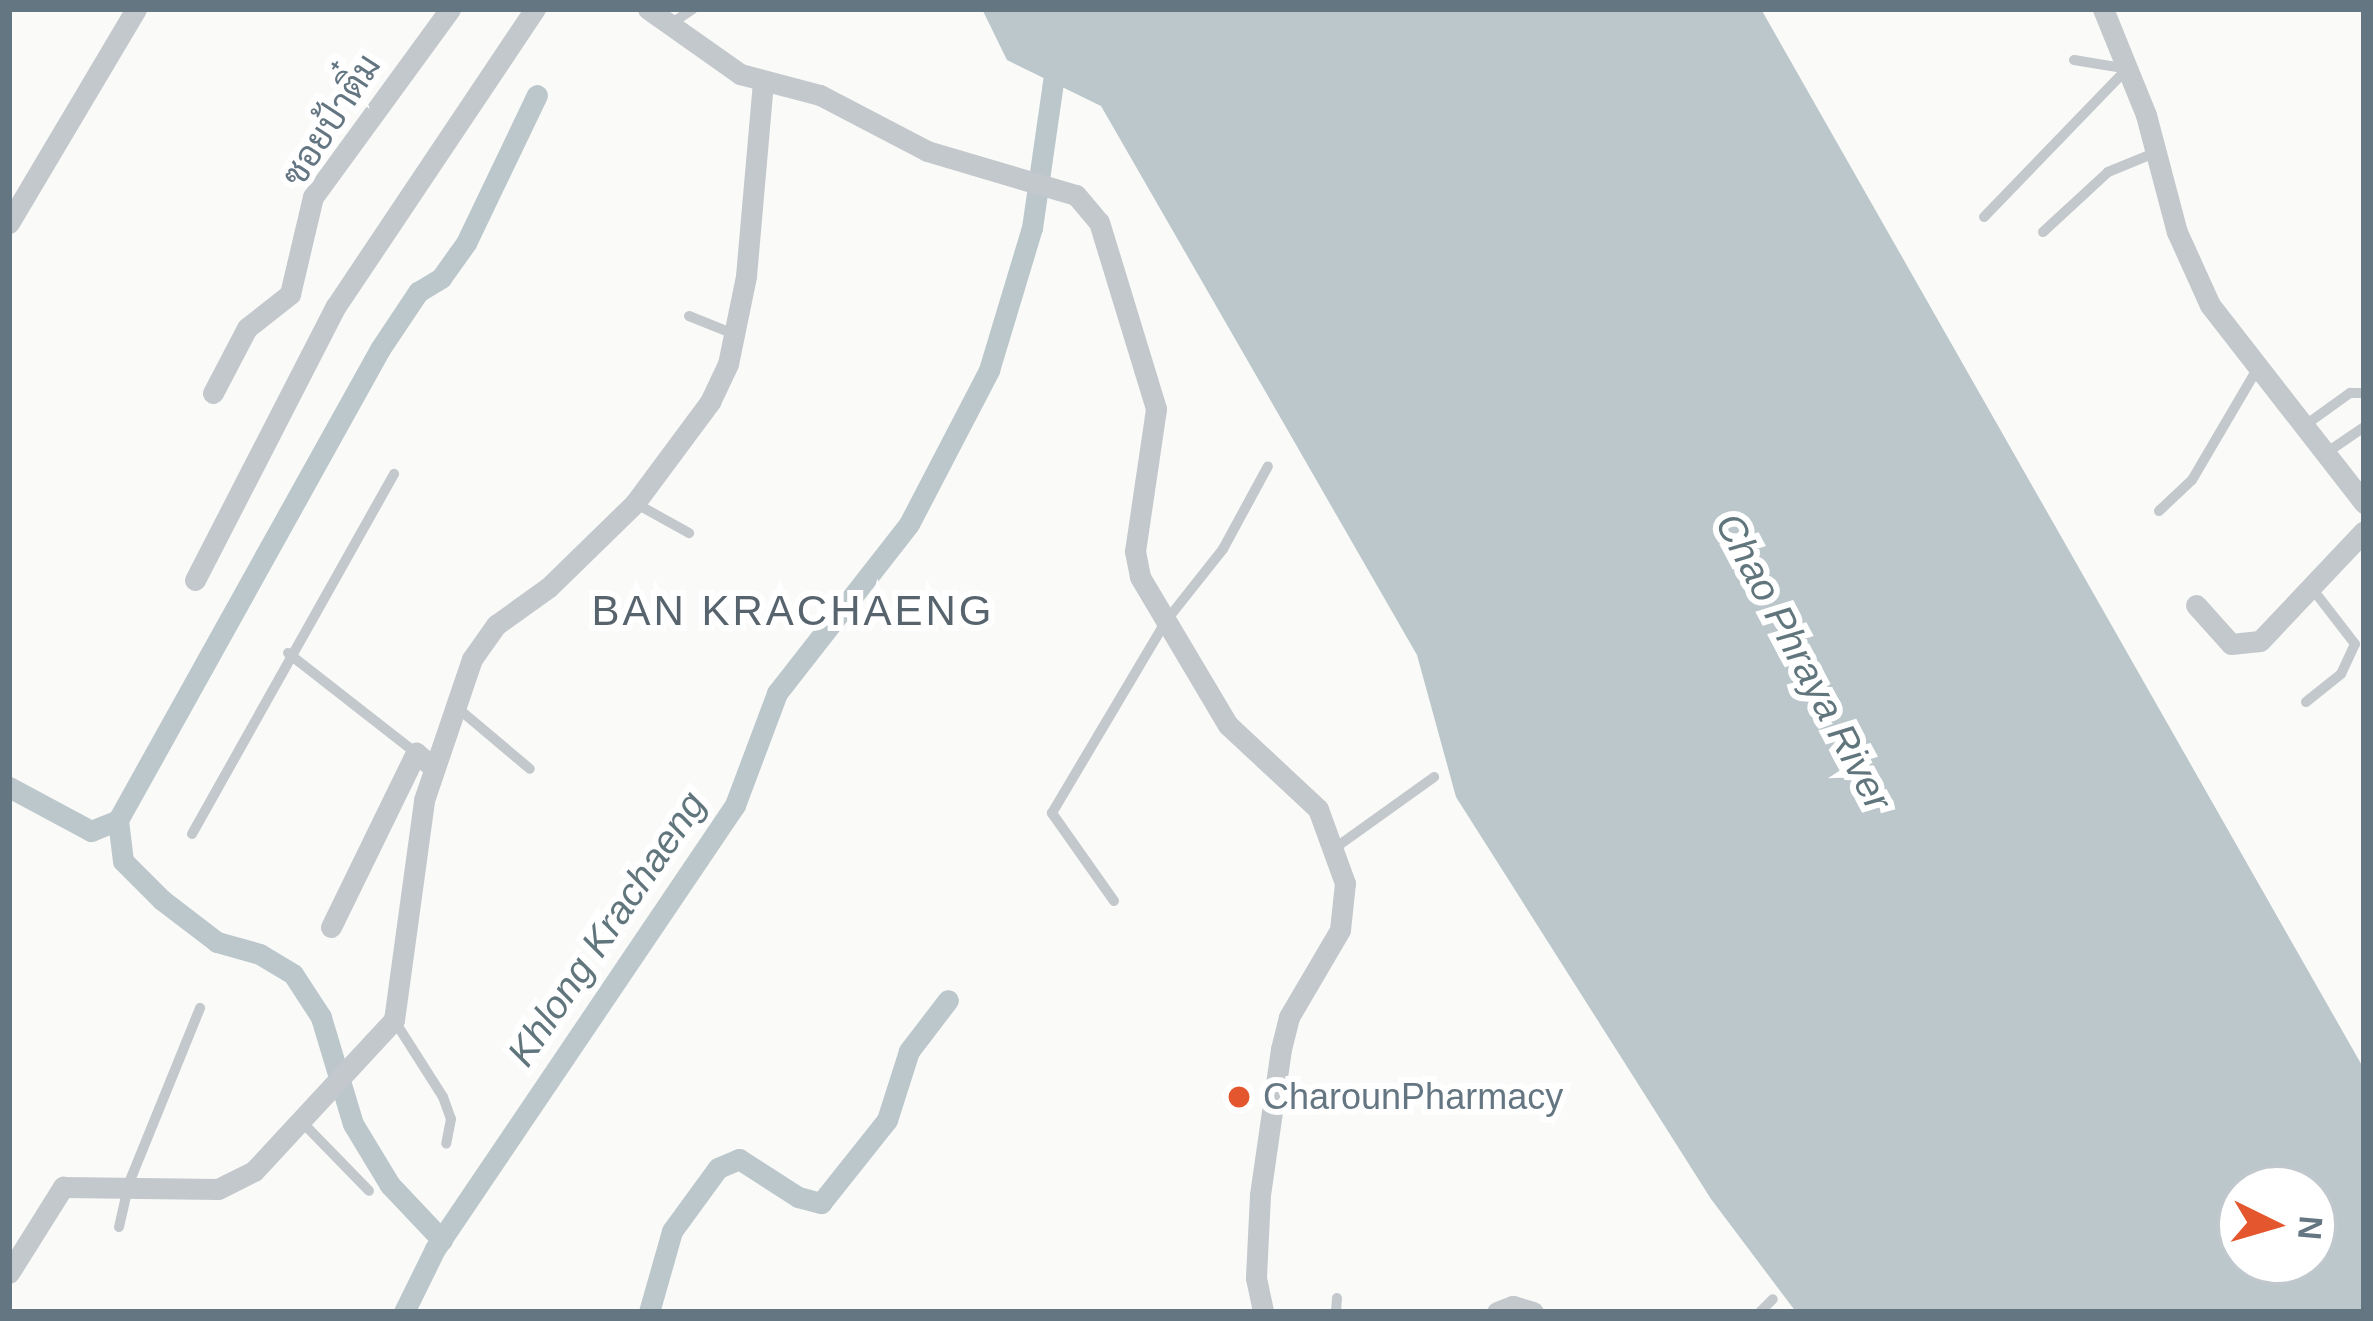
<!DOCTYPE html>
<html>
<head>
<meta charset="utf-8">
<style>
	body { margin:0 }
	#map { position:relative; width:2373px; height:1321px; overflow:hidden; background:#fafaf8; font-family:Helvetica,Sarabun,sans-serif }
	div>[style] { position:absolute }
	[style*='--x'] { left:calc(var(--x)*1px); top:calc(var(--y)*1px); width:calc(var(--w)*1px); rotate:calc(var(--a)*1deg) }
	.water>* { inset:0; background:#bbc7cb }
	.canal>* { height:21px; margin:-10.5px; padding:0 10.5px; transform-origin:10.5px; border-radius:10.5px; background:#bbc7cb }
	.lane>* { height:10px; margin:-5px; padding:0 5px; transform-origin:5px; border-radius:5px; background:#c3c8cc }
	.street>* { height:21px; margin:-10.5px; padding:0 10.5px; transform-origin:10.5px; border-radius:10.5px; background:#c3c8cc }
	.dots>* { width:33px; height:33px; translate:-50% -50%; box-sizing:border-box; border:6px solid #fff; border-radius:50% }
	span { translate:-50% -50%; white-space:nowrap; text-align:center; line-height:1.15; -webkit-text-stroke:12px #fff; paint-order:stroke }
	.street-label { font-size:36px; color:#657683 }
	.poi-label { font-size:36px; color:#657683 }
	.left { translate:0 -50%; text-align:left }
	.water-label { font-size:39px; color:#60757c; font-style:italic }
	.quarter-label { font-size:42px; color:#57646e; letter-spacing:3px }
	.frame { position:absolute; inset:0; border:12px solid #657683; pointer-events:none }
	.north { position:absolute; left:2217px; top:1165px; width:120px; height:120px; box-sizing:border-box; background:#fff; border:3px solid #c1c8cd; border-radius:50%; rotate:95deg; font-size:33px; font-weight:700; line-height:48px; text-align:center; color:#657683 }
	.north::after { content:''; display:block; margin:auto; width:42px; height:54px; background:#e4572e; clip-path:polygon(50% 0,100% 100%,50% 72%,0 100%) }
</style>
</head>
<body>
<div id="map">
	<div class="water">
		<i style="clip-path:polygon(evenodd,982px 9px,1761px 9px,2364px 1069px,2364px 1312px,1796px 1312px,1711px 1199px,1456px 797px,1417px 655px,1101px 106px,1007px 60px,982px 9px,2241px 1189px,2313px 1189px,2313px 1261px,2241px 1261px,2241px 1189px)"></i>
	</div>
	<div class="canal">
		<i style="--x:9;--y:787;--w:93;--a:28.2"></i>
		<i style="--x:91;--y:831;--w:29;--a:-22"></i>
		<i style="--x:442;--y:1240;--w:76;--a:-133.4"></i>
		<i style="--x:390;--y:1185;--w:71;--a:-121.2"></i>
		<i style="--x:353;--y:1124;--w:112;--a:-106.7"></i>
		<i style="--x:321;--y:1017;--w:51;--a:-123.1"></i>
		<i style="--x:293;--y:974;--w:39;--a:-149"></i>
		<i style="--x:260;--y:954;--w:45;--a:-164.4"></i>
		<i style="--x:217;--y:942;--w:69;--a:-142.6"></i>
		<i style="--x:162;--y:900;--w:55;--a:-135"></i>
		<i style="--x:123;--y:861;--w:41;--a:-97"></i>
		<i style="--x:118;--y:820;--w:539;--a:-60.91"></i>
		<i style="--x:380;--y:349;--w:69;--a:-56.3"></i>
		<i style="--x:418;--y:292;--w:27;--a:-31"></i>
		<i style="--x:441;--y:278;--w:43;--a:-54.5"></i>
		<i style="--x:466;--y:243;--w:164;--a:-64.4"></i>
		<i style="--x:404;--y:1312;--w:70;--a:-63.8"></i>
		<i style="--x:435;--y:1249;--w:536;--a:-55.95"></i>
		<i style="--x:735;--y:805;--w:120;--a:-69.4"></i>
		<i style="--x:777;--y:693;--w:214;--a:-52"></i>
		<i style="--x:909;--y:524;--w:174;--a:-62.5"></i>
		<i style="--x:989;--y:370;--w:148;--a:-73.2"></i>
		<i style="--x:1032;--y:228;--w:175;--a:-81.8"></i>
		<i style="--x:649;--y:1312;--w:84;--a:-74.1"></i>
		<i style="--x:672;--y:1231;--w:78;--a:-53.9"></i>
		<i style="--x:718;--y:1168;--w:23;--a:-23"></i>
		<i style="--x:739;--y:1159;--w:70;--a:32.8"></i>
		<i style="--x:798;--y:1197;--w:24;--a:15"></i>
		<i style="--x:821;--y:1203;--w:106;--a:-51.5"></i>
		<i style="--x:887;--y:1120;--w:72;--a:-72.3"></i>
		<i style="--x:909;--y:1051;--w:64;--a:-52.6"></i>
	</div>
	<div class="lane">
		<i style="--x:669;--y:25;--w:29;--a:-34"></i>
		<i style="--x:2074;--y:60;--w:50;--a:9.3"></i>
		<i style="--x:1984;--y:217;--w:204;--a:-46"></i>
		<i style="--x:2043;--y:232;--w:88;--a:-42.7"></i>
		<i style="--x:2108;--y:172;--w:53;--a:-22.2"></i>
		<i style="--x:689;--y:316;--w:48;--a:21.8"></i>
		<i style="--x:2304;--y:426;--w:57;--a:-35.7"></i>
		<i style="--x:2350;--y:393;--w:14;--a:0"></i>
		<i style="--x:2326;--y:453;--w:46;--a:-34.4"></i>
		<i style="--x:635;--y:503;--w:62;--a:29.1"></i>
		<i style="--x:2159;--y:511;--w:45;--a:-43.2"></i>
		<i style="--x:2192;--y:480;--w:129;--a:-59.6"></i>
		<i style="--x:288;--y:653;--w:162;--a:38"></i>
		<i style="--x:2306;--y:702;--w:45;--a:-38.7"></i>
		<i style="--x:2341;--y:674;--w:33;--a:-65"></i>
		<i style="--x:2355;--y:644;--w:72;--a:-127.7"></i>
		<i style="--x:454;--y:705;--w:99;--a:40.1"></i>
		<i style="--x:192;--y:834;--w:413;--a:-60.7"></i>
		<i style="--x:1335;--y:848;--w:122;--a:-35.6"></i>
		<i style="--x:1114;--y:901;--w:108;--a:-125.2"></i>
		<i style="--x:1052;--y:813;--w:223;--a:-59.3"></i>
		<i style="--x:1166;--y:621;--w:92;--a:-51.6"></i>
		<i style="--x:1223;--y:549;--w:94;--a:-61.5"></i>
		<i style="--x:394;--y:1020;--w:91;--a:57.5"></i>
		<i style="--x:443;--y:1097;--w:23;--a:70"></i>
		<i style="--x:451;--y:1119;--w:25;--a:101"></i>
		<i style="--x:302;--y:1122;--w:96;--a:45.8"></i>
		<i style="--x:119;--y:1227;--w:45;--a:-77.2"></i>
		<i style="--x:129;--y:1183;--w:189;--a:-67.9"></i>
		<i style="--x:1336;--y:1312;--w:14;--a:-86"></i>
		<i style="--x:1760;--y:1312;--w:18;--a:-45"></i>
	</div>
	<div class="street">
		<i style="--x:648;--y:9;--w:113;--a:35.2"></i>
		<i style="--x:740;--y:74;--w:83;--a:14.7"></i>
		<i style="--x:820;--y:95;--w:121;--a:27.6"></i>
		<i style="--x:927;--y:151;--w:155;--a:16.5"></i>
		<i style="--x:1076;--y:195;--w:35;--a:50"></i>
		<i style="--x:1099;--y:222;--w:195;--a:73"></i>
		<i style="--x:1156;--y:409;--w:144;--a:98.4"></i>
		<i style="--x:1135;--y:551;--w:26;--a:79"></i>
		<i style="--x:1140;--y:577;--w:172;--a:59.3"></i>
		<i style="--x:1228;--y:725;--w:123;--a:43"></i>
		<i style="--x:1318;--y:809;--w:79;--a:70"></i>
		<i style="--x:1345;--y:883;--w:47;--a:96.1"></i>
		<i style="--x:1340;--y:930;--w:101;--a:120.4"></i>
		<i style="--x:1289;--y:1017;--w:33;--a:104"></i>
		<i style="--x:1281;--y:1049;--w:148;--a:98.2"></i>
		<i style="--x:1260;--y:1195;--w:83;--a:92.8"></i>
		<i style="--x:1256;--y:1278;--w:35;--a:78"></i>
		<i style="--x:2103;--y:9;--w:114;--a:67.9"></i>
		<i style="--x:2146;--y:115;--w:121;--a:75.2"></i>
		<i style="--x:2177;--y:232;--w:80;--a:65.7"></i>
		<i style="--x:2210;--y:305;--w:251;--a:52.1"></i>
		<i style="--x:9;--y:223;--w:249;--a:-59.3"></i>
		<i style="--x:213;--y:393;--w:73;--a:-62.4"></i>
		<i style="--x:247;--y:328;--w:55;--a:-38.3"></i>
		<i style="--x:290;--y:294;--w:100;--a:-76.7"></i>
		<i style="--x:313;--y:197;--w:233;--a:-53.9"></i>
		<i style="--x:195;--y:580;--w:308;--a:-62.8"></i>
		<i style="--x:336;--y:306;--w:358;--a:-56.2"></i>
		<i style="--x:2196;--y:605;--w:52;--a:48.1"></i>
		<i style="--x:2231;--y:644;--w:29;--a:-6"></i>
		<i style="--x:2260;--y:641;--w:151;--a:-46.6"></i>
		<i style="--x:331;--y:927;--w:194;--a:-64"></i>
		<i style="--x:416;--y:753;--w:22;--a:39"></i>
		<i style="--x:9;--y:1273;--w:102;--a:-57.9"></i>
		<i style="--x:63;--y:1187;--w:155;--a:0.7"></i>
		<i style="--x:218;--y:1189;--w:40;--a:-26.6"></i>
		<i style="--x:254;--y:1171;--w:206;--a:-47.2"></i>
		<i style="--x:394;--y:1020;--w:222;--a:-82.2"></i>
		<i style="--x:424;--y:800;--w:149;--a:-71.2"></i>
		<i style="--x:472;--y:659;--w:42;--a:-54.8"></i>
		<i style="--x:496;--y:625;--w:65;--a:-35.6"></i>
		<i style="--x:549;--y:587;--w:120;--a:-44.3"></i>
		<i style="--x:635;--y:503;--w:126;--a:-53.4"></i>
		<i style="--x:710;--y:402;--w:42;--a:-64.7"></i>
		<i style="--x:728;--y:364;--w:90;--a:-78.4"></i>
		<i style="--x:746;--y:276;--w:195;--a:-85"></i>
		<i style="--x:1497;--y:1312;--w:17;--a:-21"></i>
		<i style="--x:1513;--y:1306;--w:21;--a:17"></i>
	</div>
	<div class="dots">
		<i style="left:1239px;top:1097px;background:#e4572e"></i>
	</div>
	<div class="street-label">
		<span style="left:331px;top:120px;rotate:-57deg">ซอยป้าติ๋ม</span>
	</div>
	<div class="poi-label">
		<span class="left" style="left:1263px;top:1097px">CharounPharmacy</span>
	</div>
	<div class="water-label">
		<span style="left:1803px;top:662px;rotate:62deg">Chao Phraya River</span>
		<span style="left:607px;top:929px;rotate:-56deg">Khlong Krachaeng</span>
	</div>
	<div class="quarter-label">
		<span style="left:793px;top:611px">BAN KRACHAENG</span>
	</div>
	<div class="frame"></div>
	<div class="north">N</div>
</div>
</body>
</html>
